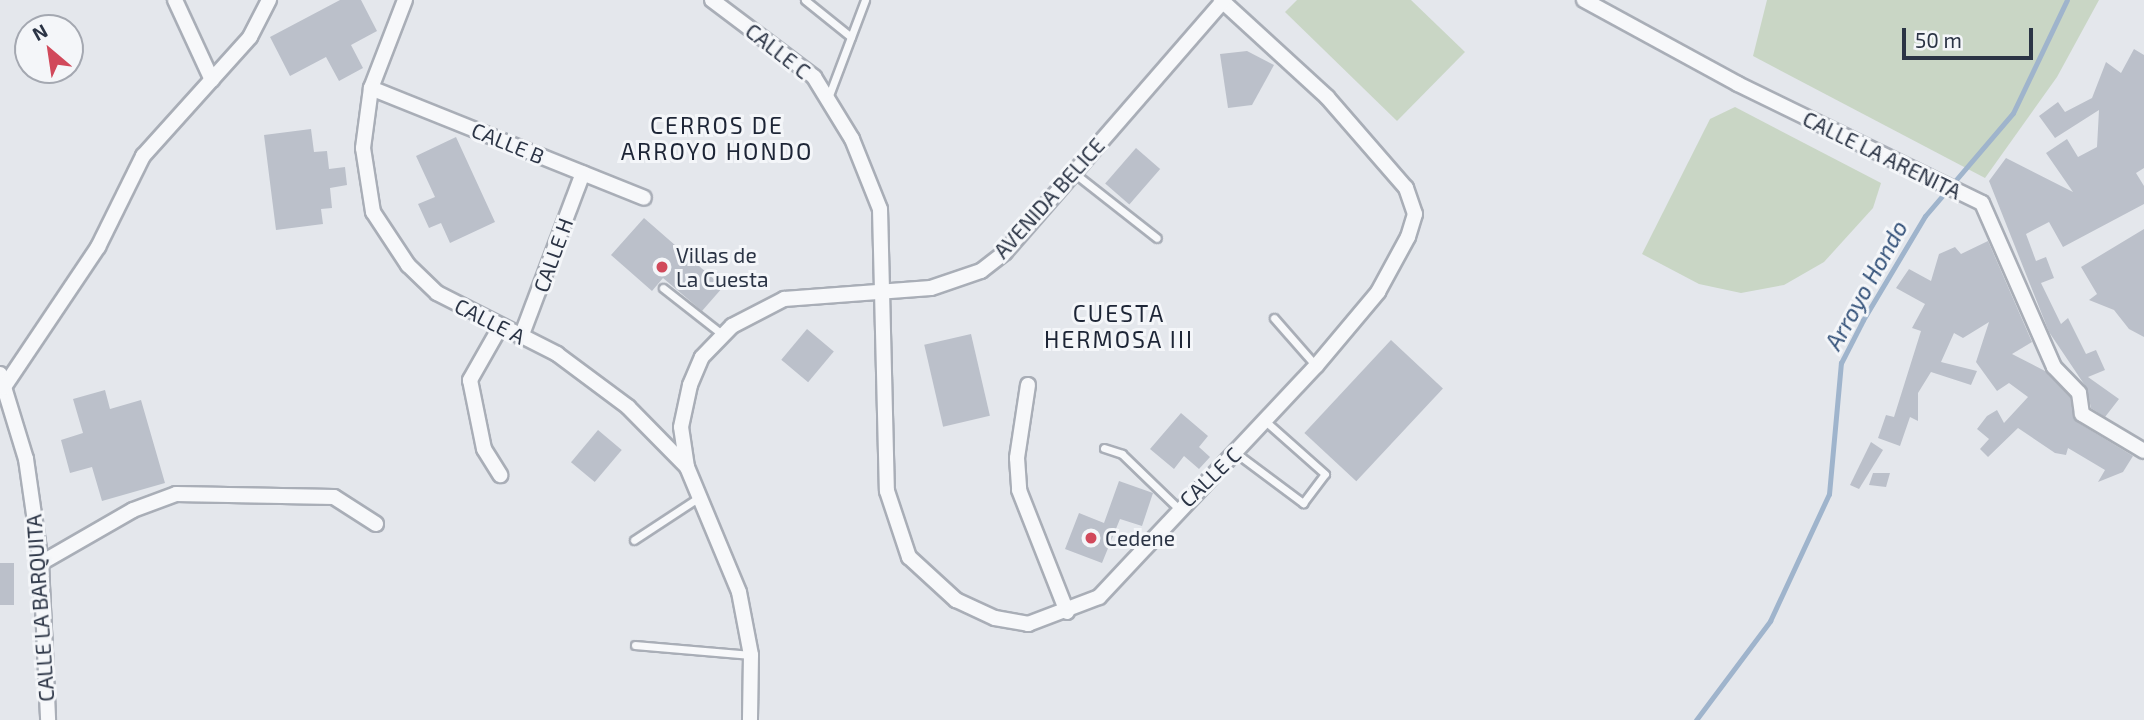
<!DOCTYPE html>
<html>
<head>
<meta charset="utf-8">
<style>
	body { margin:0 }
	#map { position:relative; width:2144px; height:720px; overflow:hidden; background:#e4e7ec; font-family:"Exo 2",sans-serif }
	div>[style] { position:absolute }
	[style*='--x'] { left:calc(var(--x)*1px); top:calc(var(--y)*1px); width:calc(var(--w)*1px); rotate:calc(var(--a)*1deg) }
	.green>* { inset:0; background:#c9d6c5 }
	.stream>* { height:5px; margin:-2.5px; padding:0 2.5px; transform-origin:2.5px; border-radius:2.5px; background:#9fb4cc }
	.building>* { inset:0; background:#bbc0ca; transform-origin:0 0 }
	.roads { filter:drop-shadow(2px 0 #a9aeb7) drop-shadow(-2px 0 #a9aeb7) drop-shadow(0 2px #a9aeb7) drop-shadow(0 -2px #a9aeb7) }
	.service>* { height:7px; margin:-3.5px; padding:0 3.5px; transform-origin:3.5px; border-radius:3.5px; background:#f7f8fa }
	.minor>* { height:14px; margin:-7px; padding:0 7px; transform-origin:7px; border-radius:7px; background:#f7f8fa }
	.dots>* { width:19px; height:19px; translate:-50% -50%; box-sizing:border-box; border:4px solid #f4f6f9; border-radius:50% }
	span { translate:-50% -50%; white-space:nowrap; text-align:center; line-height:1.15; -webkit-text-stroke:6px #f4f6f9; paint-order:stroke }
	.street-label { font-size:21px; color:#2b3445 }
	.poi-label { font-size:21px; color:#2b3445 }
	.left { translate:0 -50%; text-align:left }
	.neighbourhood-label { font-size:23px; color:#1d2536; letter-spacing:2px }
	.water-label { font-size:23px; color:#34527a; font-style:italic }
	.north { position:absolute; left:14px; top:14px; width:70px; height:70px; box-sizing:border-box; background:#f4f6f9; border:2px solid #a4a8b1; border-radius:50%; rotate:331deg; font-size:19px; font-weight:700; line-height:28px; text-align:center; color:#2b3445 }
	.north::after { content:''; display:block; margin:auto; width:24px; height:32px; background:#d1495b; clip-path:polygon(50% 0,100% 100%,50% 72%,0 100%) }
	.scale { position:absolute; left:1902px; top:28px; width:131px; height:32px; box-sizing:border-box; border:4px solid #2b3445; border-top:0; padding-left:9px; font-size:21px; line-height:24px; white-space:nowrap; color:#2b3445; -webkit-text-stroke:5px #f4f6f9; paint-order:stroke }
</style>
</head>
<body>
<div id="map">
	<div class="green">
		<i style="clip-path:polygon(1297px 0,1411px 0,1465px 52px,1397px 121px,1285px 12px)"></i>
		<i style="clip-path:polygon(1767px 0,2099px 0,2057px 77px,1985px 178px,1753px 56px)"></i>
		<i style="clip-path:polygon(1735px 107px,1881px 183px,1873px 208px,1824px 262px,1784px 285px,1741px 293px,1699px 284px,1642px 254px,1710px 119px)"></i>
	</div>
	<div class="stream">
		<i style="--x:1696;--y:720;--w:124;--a:-53.2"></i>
		<i style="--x:1770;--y:621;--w:140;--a:-65.1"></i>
		<i style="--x:1829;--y:494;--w:132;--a:-84.8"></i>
		<i style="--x:1841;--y:363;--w:48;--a:-62.9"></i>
		<i style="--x:1863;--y:320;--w:121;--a:-59.2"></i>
		<i style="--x:1925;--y:216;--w:135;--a:-49.5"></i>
		<i style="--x:2013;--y:113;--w:125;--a:-64.5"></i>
	</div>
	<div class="building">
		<i style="clip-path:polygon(340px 0,361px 0,377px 31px,351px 45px,363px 68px,339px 81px,326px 57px,290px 76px,270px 37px)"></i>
		<i style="clip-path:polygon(2134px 49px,2144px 55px,2144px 168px,2136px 173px,2144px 186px,2144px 204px,2063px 247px,2049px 222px,2026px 234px,2036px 261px,2046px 257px,2054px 278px,2041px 283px,2061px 324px,2068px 318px,2086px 354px,2096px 350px,2105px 370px,2088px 377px,2119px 399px,2105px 417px,2091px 408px,2086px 387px,2049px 332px,1989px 181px,2006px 158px,2073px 192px,2046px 153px,2067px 139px,2078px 157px,2097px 147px,2099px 110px,2055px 138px,2039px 116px,2058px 102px,2065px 112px,2092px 98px,2106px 62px,2121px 73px)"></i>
		<i style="clip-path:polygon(1247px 51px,1274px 65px,1252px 105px,1228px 108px,1220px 54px)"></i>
		<i style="clip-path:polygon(311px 129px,314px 152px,327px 151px,329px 169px,345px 167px,347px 185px,330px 188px,332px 208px,321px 209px,323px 224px,276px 230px,264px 135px)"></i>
		<i style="clip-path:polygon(456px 137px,495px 222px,450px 243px,441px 223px,429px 228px,418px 204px,435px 197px,416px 156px)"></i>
		<i style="left:1136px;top:148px;width:32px;height:47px;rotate:41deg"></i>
		<i style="clip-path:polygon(644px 218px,723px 287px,702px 311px,663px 278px,652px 291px,611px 255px)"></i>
		<i style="clip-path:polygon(2144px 229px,2144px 337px,2129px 329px,2114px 310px,2089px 300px,2097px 294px,2081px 267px)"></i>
		<i style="clip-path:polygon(1988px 241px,2032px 342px,2012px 354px,2045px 371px,2070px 397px,2077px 422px,2133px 456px,2123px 472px,2098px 482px,2105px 470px,2068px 448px,2066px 455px,2055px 453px,2018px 428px,1988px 457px,1980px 449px,1989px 439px,1977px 429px,1987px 416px,1997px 410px,2004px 423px,2028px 397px,2009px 383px,1997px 391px,1976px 362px,1989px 322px,1963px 338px,1954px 333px,1941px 362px,1977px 371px,1971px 385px,1931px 372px,1918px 393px,1918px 421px,1910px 417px,1900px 446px,1878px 438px,1886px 415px,1894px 417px,1921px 331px,1912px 328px,1925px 304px,1896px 288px,1909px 269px,1931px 281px,1939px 254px,1955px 247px,1961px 254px)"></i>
		<i style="left:807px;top:329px;width:35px;height:40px;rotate:40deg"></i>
		<i style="left:971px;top:334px;width:84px;height:48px;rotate:77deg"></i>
		<i style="left:1391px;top:340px;width:71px;height:127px;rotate:43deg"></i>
		<i style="clip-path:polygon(105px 390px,110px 409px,141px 400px,165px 483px,102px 501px,92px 467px,70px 473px,61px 440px,83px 433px,73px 399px)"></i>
		<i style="clip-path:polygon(1181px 413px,1208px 436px,1199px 447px,1210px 457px,1199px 469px,1184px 456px,1174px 469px,1150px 449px)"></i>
		<i style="left:598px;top:430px;width:31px;height:42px;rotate:40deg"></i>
		<i style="clip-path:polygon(1871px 442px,1883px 450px,1859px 489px,1850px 485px)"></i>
		<i style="clip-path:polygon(1873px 473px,1890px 473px,1886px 487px,1869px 485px)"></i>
		<i style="clip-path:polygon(1119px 481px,1153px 493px,1142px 526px,1120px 519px,1102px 563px,1065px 549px,1079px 513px,1104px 523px)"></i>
		<i style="left:0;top:563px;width:14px;height:42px"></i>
	</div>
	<div class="roads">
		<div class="service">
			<i style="--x:805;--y:0;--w:59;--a:38.8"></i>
			<i style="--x:828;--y:98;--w:105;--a:-69.3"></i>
			<i style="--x:1074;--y:173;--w:105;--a:38.1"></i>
			<i style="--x:663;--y:288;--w:76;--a:38.1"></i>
			<i style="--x:1274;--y:318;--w:64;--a:48.8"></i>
			<i style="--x:1104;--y:448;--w:19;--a:18"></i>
			<i style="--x:1122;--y:454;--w:78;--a:44"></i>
			<i style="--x:1236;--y:453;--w:84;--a:36.7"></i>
			<i style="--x:1303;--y:503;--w:36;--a:-53"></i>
			<i style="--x:1325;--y:474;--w:80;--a:-138.5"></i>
			<i style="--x:634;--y:540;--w:80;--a:-33.3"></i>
			<i style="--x:635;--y:645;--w:116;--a:4.9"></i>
		</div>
		<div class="minor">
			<i style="--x:175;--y:0;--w:88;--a:65.2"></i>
			<i style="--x:405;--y:0;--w:94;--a:111.1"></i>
			<i style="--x:371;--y:88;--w:61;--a:97.6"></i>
			<i style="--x:363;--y:148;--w:65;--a:81.1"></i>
			<i style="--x:373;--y:212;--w:64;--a:56.6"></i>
			<i style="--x:408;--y:265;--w:40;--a:44"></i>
			<i style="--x:437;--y:293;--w:135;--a:26.9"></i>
			<i style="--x:557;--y:354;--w:89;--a:36.7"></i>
			<i style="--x:628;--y:407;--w:84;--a:45.5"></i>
			<i style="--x:687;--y:467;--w:135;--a:67.4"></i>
			<i style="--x:739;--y:592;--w:64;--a:79.2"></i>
			<i style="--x:751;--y:655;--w:65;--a:90.9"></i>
			<i style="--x:712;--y:0;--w:128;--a:37"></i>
			<i style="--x:814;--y:77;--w:73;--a:58.5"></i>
			<i style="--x:852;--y:139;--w:75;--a:68.2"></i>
			<i style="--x:880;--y:209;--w:282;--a:88.6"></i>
			<i style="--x:887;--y:491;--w:70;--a:71.6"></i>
			<i style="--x:909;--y:557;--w:64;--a:42.5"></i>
			<i style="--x:956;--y:600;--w:43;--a:24.8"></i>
			<i style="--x:995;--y:618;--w:34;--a:10"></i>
			<i style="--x:1028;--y:624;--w:76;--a:-20.8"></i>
			<i style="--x:1099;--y:597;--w:317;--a:-46.8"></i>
			<i style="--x:1316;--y:366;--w:97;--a:-50"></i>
			<i style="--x:1378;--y:292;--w:63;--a:-61.4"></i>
			<i style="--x:1408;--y:237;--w:24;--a:-73"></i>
			<i style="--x:1415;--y:214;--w:28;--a:-109"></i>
			<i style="--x:1406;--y:188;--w:121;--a:-131"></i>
			<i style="--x:1327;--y:97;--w:144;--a:-137.5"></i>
			<i style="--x:1584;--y:0;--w:175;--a:28.6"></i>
			<i style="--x:1738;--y:84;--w:271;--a:26"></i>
			<i style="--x:1982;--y:203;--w:179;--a:66.3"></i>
			<i style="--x:2054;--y:367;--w:36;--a:46"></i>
			<i style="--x:2079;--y:393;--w:21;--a:82"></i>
			<i style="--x:2082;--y:414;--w:72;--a:30.8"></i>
			<i style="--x:371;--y:88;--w:294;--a:21.9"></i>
			<i style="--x:499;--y:329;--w:59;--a:119.6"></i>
			<i style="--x:470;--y:380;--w:70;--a:78.5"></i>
			<i style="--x:484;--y:449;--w:31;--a:58"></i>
			<i style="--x:521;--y:337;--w:175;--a:-69.3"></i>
			<i style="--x:0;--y:374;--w:89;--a:73"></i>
			<i style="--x:26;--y:459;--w:105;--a:81.8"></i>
			<i style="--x:41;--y:563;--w:157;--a:87.4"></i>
			<i style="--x:1028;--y:385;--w:74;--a:98.6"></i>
			<i style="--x:1017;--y:458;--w:32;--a:86"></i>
			<i style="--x:1019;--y:490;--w:131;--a:68.5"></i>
			<i style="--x:4;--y:387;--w:169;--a:-56.1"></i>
			<i style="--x:98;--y:247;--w:102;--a:-63.7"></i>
			<i style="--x:143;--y:156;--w:160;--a:-48"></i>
			<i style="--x:250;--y:37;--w:42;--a:-62.8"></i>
			<i style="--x:687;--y:467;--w:40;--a:-98.5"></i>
			<i style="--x:681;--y:427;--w:43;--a:-77.9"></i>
			<i style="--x:690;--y:385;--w:30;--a:-67"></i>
			<i style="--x:702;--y:357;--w:43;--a:-45.9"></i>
			<i style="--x:732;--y:326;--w:59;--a:-27.4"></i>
			<i style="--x:784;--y:299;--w:147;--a:-4.3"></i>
			<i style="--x:931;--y:288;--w:53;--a:-18.8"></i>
			<i style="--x:981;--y:271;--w:31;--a:-38"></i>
			<i style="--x:1005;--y:252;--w:334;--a:-49"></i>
			<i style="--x:41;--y:563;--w:106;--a:-29.9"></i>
			<i style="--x:133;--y:510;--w:46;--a:-20.4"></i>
			<i style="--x:176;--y:494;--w:158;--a:1.1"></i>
			<i style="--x:334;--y:497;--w:50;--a:32.7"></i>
		</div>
	</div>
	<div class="dots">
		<i style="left:662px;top:267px;background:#d1495b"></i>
		<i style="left:1091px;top:538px;background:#d1495b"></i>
	</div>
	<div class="street-label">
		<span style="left:778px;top:51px;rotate:38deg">CALLE C</span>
		<span style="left:508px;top:143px;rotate:22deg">CALLE B</span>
		<span style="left:1882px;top:155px;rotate:26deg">CALLE LA ARENITA</span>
		<span style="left:1049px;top:198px;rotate:-48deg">AVENIDA BELICE</span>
		<span style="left:553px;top:255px;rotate:-70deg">CALLE H</span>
		<span style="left:490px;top:321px;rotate:27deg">CALLE A</span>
		<span style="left:1210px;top:477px;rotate:-44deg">CALLE C</span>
		<span style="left:40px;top:608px;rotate:-94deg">CALLE LA BARQUITA</span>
	</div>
	<div class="poi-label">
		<span class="left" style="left:676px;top:267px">Villas de<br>La Cuesta</span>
		<span class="left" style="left:1105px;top:538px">Cedene</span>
	</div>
	<div class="neighbourhood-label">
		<span style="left:717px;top:138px">CERROS DE<br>ARROYO HONDO</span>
		<span style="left:1119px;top:326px">CUESTA<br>HERMOSA III</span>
	</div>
	<div class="water-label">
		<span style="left:1866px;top:285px;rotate:-61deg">Arroyo Hondo</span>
	</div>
	<div class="north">N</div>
	<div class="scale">50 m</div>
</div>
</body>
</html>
